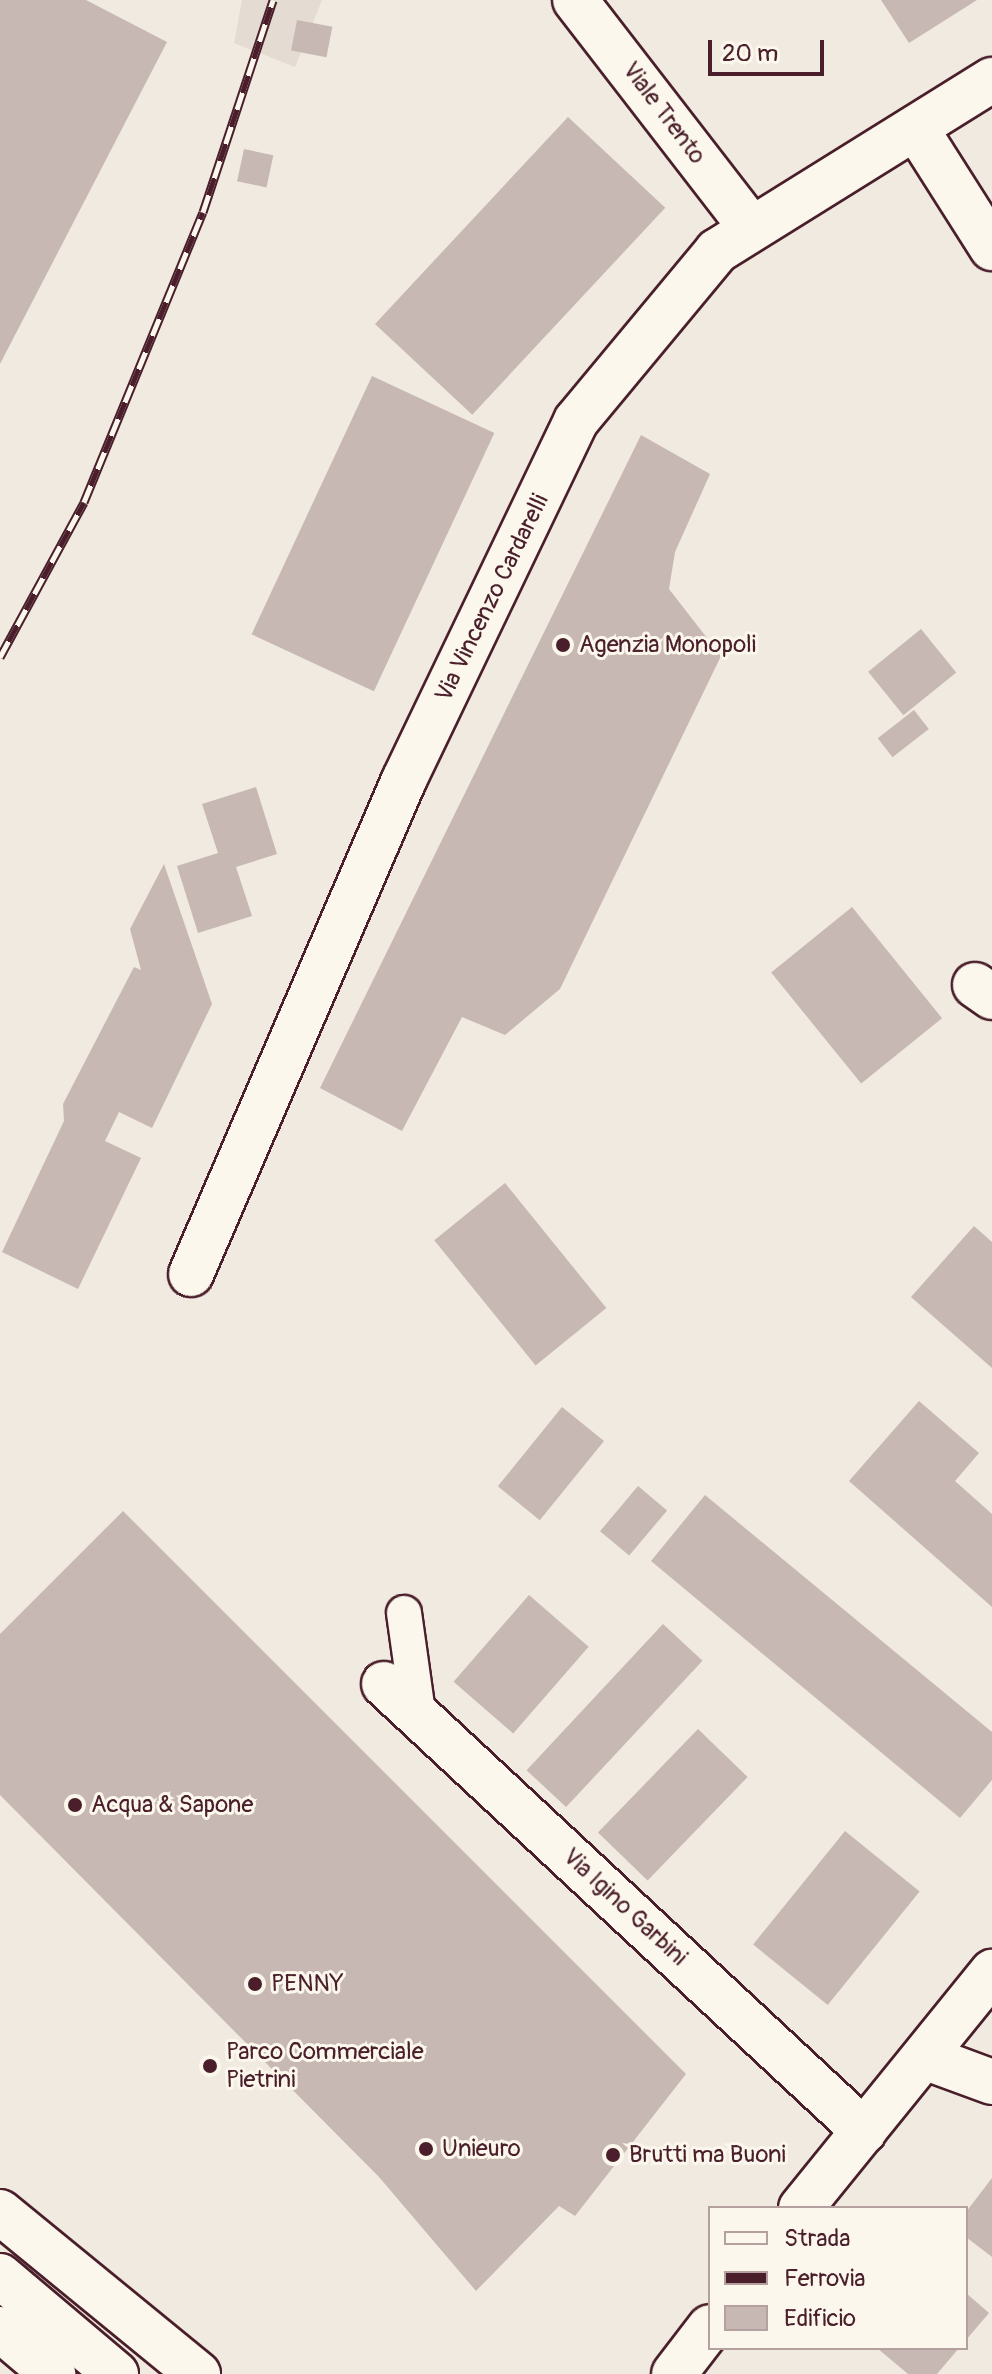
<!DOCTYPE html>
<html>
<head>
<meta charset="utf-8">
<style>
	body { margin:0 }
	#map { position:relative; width:992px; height:2374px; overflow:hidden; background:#f0eae0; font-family:Pangolin,sans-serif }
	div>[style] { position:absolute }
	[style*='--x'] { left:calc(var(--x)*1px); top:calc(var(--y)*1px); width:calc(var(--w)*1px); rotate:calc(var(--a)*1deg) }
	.built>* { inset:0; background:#e4dbd2 }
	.building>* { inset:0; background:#c8b8b3; transform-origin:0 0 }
	.roads { filter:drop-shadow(2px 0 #4a1f2b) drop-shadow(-2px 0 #4a1f2b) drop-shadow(0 2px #4a1f2b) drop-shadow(0 -2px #4a1f2b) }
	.pedestrian>* { height:34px; margin:-17px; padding:0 17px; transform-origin:17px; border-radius:17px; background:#fbf7ec }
	.minor>* { height:44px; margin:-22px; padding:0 22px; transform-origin:22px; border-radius:22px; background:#fbf7ec }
	.tertiary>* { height:44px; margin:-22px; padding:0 22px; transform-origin:22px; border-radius:22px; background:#fbf7ec }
	.trunk>* { height:44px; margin:-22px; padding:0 22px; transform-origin:22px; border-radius:22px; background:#fbf7ec }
	.rail>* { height:9px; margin-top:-4.5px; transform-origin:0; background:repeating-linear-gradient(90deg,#fbf7ec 0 18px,#4a1f2b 0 36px); box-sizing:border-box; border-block:2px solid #4a1f2b }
	.dots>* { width:22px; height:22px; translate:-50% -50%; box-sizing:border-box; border:4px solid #fbf7ec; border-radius:50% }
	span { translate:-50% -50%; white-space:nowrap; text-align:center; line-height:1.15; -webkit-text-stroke:6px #fbf7ec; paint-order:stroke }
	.street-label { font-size:24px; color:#4a1f2b }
	.poi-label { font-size:24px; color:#4a1f2b }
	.left { translate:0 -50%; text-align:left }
	.legend { position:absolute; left:708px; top:2206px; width:260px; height:144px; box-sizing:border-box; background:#fbf7ec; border:2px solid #b4a19f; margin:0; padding:10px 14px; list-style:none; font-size:24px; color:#4a1f2b }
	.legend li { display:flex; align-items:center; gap:16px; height:40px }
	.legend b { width:40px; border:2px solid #b4a19f }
	.scale { position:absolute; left:708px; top:40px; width:116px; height:36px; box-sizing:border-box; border:4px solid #4a1f2b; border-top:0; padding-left:10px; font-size:24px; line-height:28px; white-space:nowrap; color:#4a1f2b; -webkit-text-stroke:6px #fbf7ec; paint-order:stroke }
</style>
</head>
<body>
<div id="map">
	<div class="built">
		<i style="clip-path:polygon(242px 0,322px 0,295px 67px,234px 43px)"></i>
	</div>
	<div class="building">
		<i style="clip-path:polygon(0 0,86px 0,167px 42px,0 364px)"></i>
		<i style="clip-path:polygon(881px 0,977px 0,909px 43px)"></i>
		<i style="left:297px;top:20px;width:36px;height:31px;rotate:11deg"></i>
		<i style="left:568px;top:117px;width:133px;height:283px;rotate:43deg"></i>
		<i style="left:244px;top:149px;width:30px;height:33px;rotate:12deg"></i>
		<i style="left:372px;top:376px;width:135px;height:285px;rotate:25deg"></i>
		<i style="clip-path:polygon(641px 435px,710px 474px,675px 552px,669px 589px,721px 656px,560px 989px,505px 1035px,462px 1017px,402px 1131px,320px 1088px)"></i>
		<i style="left:921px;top:629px;width:56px;height:68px;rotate:51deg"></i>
		<i style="left:914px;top:710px;width:24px;height:46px;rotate:52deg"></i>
		<i style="clip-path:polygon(256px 787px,277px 854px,236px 867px,252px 916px,198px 933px,177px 866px,218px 853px,202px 804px)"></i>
		<i style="clip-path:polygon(164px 864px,212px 1004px,152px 1128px,119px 1112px,105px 1141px,141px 1158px,78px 1289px,2px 1252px,64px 1121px,63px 1104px,134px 967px,141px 970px,130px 929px)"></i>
		<i style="left:852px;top:907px;width:143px;height:104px;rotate:51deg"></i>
		<i style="left:505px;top:1183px;width:161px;height:91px;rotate:51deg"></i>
		<i style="clip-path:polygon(974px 1226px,992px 1242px,992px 1368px,911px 1297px)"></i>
		<i style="clip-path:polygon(919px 1401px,979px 1453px,955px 1481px,992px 1514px,992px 1607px,849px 1481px)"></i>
		<i style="left:562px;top:1407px;width:54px;height:102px;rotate:39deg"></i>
		<i style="left:638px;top:1486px;width:38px;height:59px;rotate:40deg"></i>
		<i style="clip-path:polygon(705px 1495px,992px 1732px,992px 1780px,960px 1818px,651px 1561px)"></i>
		<i style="clip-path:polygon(123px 1511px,686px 2074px,575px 2216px,559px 2206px,476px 2291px,379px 2177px,0 1795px,0 1634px)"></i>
		<i style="left:529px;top:1595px;width:79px;height:115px;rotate:41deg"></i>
		<i style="left:663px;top:1624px;width:54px;height:200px;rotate:43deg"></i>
		<i style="left:698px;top:1729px;width:69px;height:144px;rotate:44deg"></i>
		<i style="left:845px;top:1831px;width:96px;height:146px;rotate:39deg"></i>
		<i style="clip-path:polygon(992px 2178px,992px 2257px,966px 2237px,966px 2212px)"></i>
		<i style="clip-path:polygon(966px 2293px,989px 2313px,966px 2340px)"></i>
		<i style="clip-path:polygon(877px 2348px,959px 2348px,937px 2374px,908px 2374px)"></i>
	</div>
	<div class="roads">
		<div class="pedestrian">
			<i style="--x:404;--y:1613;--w:100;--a:82"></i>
		</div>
		<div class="minor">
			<i style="--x:575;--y:0;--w:288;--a:52.3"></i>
			<i style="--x:917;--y:130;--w:140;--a:57.6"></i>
			<i style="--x:975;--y:985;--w:21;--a:35"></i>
			<i style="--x:191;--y:1274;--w:538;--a:-66.68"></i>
			<i style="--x:404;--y:780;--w:398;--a:-64.4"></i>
			<i style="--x:576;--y:421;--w:221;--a:-50.3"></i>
			<i style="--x:717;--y:251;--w:324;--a:-31.9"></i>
			<i style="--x:384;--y:1684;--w:656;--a:42.96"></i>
			<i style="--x:927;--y:2058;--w:69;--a:20.3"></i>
		</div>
		<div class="tertiary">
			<i style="--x:801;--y:2208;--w:304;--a:-51"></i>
			<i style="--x:674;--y:2374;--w:59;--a:-52.5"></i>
		</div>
		<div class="trunk">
			<i style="--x:0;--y:2212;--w:256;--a:39.3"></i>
			<i style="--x:0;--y:2276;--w:152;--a:40.2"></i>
			<i style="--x:0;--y:2329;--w:70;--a:40.3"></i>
		</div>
	</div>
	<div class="rail">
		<i style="--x:0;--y:657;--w:176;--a:-61.5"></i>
		<i style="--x:84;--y:502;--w:313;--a:-67.7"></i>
		<i style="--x:203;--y:212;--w:223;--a:-71.7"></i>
	</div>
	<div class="dots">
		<i style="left:563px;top:645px;background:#4a1f2b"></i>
		<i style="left:75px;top:1805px;background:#4a1f2b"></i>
		<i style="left:255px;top:1984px;background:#4a1f2b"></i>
		<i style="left:210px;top:2066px;background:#4a1f2b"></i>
		<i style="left:426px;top:2149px;background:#4a1f2b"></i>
		<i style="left:613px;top:2155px;background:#4a1f2b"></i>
	</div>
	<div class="street-label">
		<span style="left:664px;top:113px;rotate:53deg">Viale Trento</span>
		<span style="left:492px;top:598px;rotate:-64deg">Via Vincenzo Cardarelli</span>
		<span style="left:625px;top:1907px;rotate:43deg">Via Igino Garbini</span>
	</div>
	<div class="poi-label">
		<span class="left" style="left:579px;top:645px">Agenzia Monopoli</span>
		<span class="left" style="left:91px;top:1805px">Acqua &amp; Sapone</span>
		<span class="left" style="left:271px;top:1984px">PENNY</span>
		<span class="left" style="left:226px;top:2066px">Parco Commerciale<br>Pietrini</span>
		<span class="left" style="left:442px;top:2149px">Unieuro</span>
		<span class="left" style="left:629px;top:2155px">Brutti ma Buoni</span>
	</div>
	<ul class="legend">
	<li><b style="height:10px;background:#fbf7ec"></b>Strada</li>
	<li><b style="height:10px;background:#4a1f2b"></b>Ferrovia</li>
	<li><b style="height:22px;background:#c8b8b3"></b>Edificio</li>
	</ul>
	<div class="scale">20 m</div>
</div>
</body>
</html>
